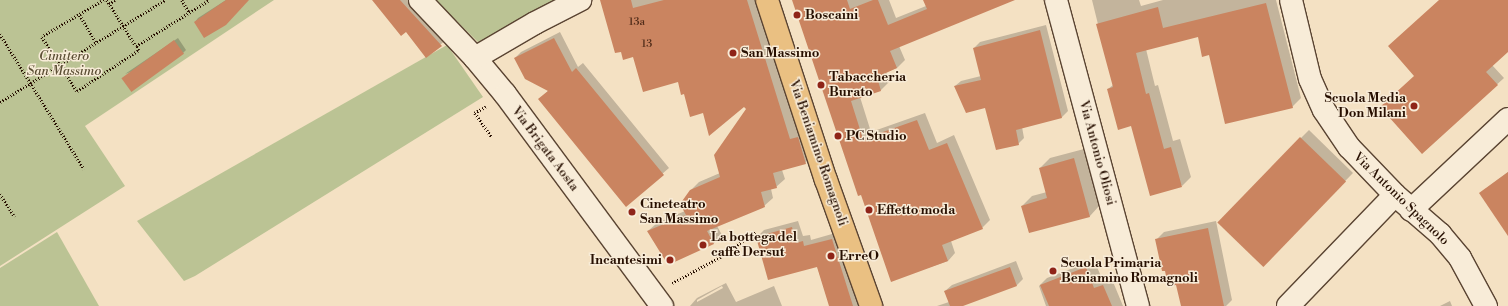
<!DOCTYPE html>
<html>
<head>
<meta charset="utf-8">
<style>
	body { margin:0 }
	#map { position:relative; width:1508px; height:306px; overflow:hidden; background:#f4e1c3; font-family:"Libre Bodoni",serif }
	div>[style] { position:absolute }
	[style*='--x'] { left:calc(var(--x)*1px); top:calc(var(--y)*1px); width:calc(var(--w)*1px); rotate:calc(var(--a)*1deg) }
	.green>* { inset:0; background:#bbc394 }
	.shadow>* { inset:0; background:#0003 }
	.building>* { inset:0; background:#ca8460; transform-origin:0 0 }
	.path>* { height:2.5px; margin-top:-1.25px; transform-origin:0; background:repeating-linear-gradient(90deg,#270f01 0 1px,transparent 0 3px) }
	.roads { filter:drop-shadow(1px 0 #5a4432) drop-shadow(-1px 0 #5a4432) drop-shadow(0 1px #5a4432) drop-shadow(0 -1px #5a4432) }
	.minor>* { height:22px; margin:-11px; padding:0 11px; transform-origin:11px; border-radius:11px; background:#f8ecd8 }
	.major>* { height:22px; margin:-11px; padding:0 11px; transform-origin:11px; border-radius:11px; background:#eac082 }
	.dots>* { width:11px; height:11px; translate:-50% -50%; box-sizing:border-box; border:2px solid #f8ecd8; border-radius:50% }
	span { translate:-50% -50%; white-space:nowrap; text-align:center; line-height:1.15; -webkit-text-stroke:3px #f8ecd8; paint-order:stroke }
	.number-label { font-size:11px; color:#502c19 }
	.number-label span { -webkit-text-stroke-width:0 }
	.poi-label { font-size:13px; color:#270f01; font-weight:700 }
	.left { translate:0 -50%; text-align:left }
	.right { translate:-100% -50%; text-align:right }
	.park-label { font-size:13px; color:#5b4e34; font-style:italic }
	.street-label { font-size:13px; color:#270f01 }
</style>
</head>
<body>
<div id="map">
	<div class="green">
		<i style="clip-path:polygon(0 0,274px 0,85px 126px,125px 186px,0 266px)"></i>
		<i style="clip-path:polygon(435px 0,566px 0,481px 45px)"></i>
		<i style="clip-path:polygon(447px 45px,483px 97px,195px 276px,184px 281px,137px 221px)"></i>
		<i style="clip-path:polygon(57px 232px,99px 306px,0 306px,0 268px)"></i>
	</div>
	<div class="shadow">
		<i style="clip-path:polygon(226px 0,241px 0,195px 22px,198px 18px)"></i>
		<i style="clip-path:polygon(373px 0,409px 0,446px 40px,426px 56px,406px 31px)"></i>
		<i style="clip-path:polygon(601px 0,759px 0,814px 155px,805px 163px,782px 170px,785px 179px,776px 187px,771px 189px,773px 198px,764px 206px,717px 226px,722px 235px,713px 244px,648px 231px,657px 223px,685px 211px,690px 191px,699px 182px,720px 173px,748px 109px,744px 106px,704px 112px,684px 93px,679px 81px,634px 56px)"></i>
		<i style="clip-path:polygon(794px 0,889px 0,896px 18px,926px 6px,924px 0,1013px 0,899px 46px,905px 60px,897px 68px,886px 72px,889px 82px,881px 90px,860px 97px,871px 132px,925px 113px,937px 143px,954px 135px,990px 220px,982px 228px,951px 241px,955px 253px,948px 261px,892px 280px)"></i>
		<i style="clip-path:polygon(1092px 0,1139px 0,1141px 6px,1163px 0,1276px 0,1301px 98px,1292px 107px,1209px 54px,1198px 36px,1146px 49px,1155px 86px,1158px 85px,1173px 141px,1180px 139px,1191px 177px,1182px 186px,1131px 125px,1108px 89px,1113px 85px)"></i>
		<i style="clip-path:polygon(1440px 0,1508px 0,1508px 50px,1492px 65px,1504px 78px,1422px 153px,1415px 76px)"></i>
		<i style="clip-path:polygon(1046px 25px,1068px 111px,1062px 117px,1022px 127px,1024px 138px,1018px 144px,986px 106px,955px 86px,961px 81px,981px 76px,974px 48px,980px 42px)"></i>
		<i style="clip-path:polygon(560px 32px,578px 67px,583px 63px,669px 168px,626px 205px,539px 99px,549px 90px,515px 58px,521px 52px)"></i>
		<i style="clip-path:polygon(178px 38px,186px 50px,183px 53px,125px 74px)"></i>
		<i style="clip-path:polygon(1309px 130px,1353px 173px,1264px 264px,1301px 138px)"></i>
		<i style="clip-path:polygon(1084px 149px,1099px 206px,1090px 216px,1029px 232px,1022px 206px,1032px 196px,1047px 192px,1040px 168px,1050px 158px)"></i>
		<i style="clip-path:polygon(1508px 172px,1508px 234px,1480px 193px)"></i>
		<i style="clip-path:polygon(798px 221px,803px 236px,810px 235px,811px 240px,839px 232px,862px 306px,830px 306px,817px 266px,757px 237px,764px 230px)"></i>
		<i style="clip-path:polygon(1216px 221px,1232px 300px,1226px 306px,1182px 306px,1177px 284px,1156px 240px,1164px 232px)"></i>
		<i style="clip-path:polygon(1094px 260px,1103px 281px,1111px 277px,1123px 306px,1046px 306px,1039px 286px,1047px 278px)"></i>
		<i style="clip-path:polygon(1016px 261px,1023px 279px,1017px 285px,960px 306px,937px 306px,949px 302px,945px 291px,952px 285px)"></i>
		<i style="clip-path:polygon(evenodd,726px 283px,736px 302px,774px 286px,782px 306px,690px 306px,697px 298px,726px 283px,722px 286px,723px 288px,697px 302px,697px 300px,722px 286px)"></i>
		<i style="clip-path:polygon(1450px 301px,1452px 306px,1440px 306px)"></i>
	</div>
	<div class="building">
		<i style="clip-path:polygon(226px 0,249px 0,226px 25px,204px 38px,194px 22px)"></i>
		<i style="clip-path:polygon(372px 0,400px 0,442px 46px,426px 58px,406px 32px,401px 36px)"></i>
		<i style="clip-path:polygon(600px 0,631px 0,633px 8px,664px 0,747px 0,790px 139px,798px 137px,806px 164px,773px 173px,777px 188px,761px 192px,765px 207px,707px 231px,714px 244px,668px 265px,647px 231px,686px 215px,680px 204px,690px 190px,720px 177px,714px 155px,746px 109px,744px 107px,709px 136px,703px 113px,690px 117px,684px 94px,681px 95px,678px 82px,643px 92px,633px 57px,623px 60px,621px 52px,615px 53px)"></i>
		<i style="clip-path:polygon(792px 0,847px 0,850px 9px,873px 0,878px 0,888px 25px,927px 9px,923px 0,1015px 0,890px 51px,897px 68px,877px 77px,881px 91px,851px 101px,863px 139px,917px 120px,929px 150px,947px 143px,983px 229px,942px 245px,948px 261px,891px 282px,861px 195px,858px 196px)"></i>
		<i style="clip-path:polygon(1439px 0,1508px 0,1508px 52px,1486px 72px,1498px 85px,1422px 154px,1380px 107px,1414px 76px,1388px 46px)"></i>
		<i style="clip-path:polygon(1266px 3px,1293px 108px,1225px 124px,1209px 55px,1202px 57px,1198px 37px,1136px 53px,1146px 94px,1149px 93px,1164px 149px,1171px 147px,1182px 187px,1150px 196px,1131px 126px,1118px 130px,1107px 89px,1113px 87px,1096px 24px,1158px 7px,1163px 28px)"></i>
		<i style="clip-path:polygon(1040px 30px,1062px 118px,1016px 130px,1019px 145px,996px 150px,985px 108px,966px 113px,954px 86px,981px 80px,973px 48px)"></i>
		<i style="clip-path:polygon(554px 38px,572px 72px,576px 68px,664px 175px,626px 207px,538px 99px,548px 91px,525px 79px,514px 58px)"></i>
		<i style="left:174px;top:40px;width:17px;height:65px;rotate:54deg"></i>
		<i style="left:1300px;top:137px;width:64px;height:119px;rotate:44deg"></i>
		<i style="clip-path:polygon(1074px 158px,1090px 217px,1029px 233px,1021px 206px,1047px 198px,1039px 168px)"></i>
		<i style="clip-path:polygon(1508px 172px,1508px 236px,1479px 193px)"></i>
		<i style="clip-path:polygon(792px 227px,796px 243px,803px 241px,804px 246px,832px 239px,853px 306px,829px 306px,817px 267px,768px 280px,756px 237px)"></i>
		<i style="clip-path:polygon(1208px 228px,1224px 306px,1181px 306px,1176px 285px,1168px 286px,1165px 271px,1162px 271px,1155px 239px)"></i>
		<i style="clip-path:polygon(1010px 267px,1017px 286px,963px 306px,950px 306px,944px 291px)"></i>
		<i style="clip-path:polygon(1086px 267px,1094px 288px,1103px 285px,1112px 306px,1049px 306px,1040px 285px)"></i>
	</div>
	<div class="path">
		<i style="--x:104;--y:0;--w:72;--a:149.2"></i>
		<i style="--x:42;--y:37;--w:64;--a:57.1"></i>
		<i style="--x:77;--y:91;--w:74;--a:-33.5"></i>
		<i style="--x:139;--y:50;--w:5;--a:-127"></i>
		<i style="--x:136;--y:46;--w:86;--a:-32.2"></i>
		<i style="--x:107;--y:0;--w:54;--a:57.8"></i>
		<i style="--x:182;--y:0;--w:14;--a:60"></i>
		<i style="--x:109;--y:4;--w:7;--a:-34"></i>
		<i style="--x:80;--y:15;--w:32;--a:60"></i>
		<i style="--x:0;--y:34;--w:159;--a:58.1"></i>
		<i style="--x:0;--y:102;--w:194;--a:-31.7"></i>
		<i style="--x:486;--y:107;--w:13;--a:151"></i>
		<i style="--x:475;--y:113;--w:29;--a:55"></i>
		<i style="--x:0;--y:194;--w:27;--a:57"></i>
		<i style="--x:672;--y:283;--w:55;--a:-28.4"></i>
		<i style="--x:720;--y:257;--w:43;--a:-35.5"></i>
	</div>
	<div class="roads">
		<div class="minor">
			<i style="--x:420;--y:0;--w:80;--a:46.5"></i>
			<i style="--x:475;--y:58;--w:47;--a:50.2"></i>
			<i style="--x:505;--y:94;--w:264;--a:53.5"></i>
			<i style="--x:1056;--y:0;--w:317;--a:75"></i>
			<i style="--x:1291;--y:0;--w:81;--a:76.5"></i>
			<i style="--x:1310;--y:79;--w:34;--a:66"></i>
			<i style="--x:1324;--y:110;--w:45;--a:56"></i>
			<i style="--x:1349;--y:147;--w:66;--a:46.2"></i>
			<i style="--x:1395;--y:195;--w:60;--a:40.9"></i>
			<i style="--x:1440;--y:234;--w:31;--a:50"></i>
			<i style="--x:1460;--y:258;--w:55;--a:61.6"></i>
			<i style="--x:475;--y:58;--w:69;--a:-30.3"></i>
			<i style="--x:535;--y:23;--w:51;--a:-27.1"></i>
			<i style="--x:1411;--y:210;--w:133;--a:-43.2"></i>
			<i style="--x:1288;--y:306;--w:154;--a:-46.1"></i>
		</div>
		<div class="major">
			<i style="--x:767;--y:0;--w:189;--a:71.9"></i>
			<i style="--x:826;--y:180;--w:134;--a:70.3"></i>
		</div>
	</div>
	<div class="dots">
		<i style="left:797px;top:15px;background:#8f2418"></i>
		<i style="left:733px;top:53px;background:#8f2418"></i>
		<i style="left:821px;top:85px;background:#8f2418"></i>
		<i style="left:1414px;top:106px;background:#8f2418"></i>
		<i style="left:838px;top:136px;background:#8f2418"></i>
		<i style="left:869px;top:210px;background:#8f2418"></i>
		<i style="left:632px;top:212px;background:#8f2418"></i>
		<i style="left:703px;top:245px;background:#8f2418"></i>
		<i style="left:831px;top:256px;background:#8f2418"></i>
		<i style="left:670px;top:260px;background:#8f2418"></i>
		<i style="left:1053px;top:271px;background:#8f2418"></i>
	</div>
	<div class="number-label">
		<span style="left:637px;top:22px">13a</span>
		<span style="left:647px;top:44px">13</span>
	</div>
	<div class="poi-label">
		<span class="left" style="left:805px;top:15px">Boscaini</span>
		<span class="left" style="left:741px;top:53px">San Massimo</span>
		<span class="left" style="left:829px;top:85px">Tabaccheria<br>Burato</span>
		<span class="right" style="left:1406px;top:106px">Scuola Media<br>Don Milani</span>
		<span class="left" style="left:846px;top:136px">PC Studio</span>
		<span class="left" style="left:640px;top:212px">Cineteatro<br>San Massimo</span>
		<span class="left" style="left:877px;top:210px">Effetto moda</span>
		<span class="left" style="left:711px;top:245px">La bottega del<br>caffè Dersut</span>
		<span class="left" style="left:839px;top:256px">ErreO</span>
		<span class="right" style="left:662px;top:260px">Incantesimi</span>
		<span class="left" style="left:1061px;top:271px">Scuola Primaria<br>Beniamino Romagnoli</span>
	</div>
	<div class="park-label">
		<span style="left:64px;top:64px">Cimitero<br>San Massimo</span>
	</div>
	<div class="street-label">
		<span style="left:545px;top:149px;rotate:53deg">Via Brigata Aosta</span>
		<span style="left:818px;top:153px;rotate:71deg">Via Beniamino Romagnoli</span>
		<span style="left:1097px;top:153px;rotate:75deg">Via Antonio Oliosi</span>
		<span style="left:1401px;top:199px;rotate:44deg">Via Antonio Spagnolo</span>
	</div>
</div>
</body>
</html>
